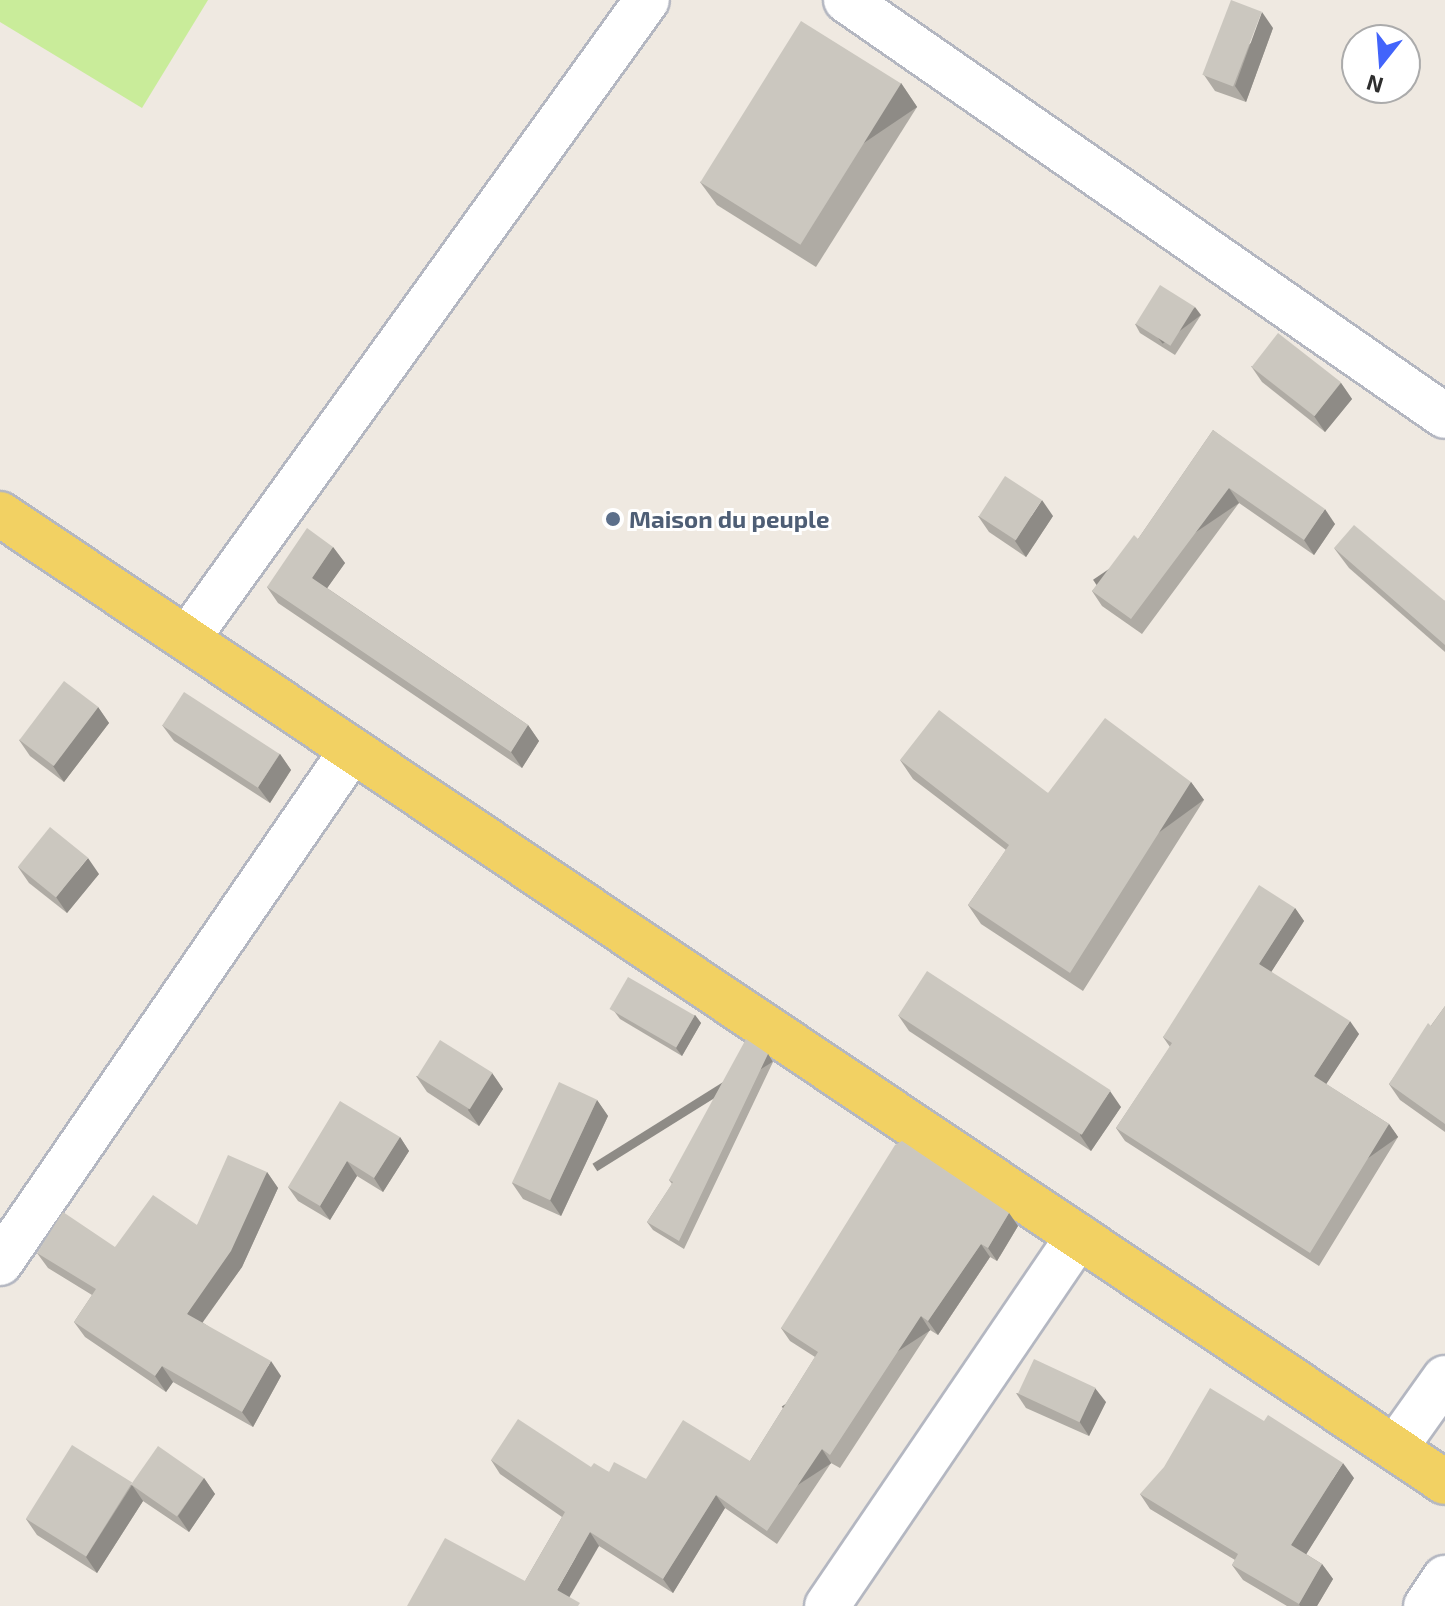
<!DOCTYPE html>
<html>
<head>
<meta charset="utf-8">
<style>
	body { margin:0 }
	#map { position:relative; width:1445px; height:1606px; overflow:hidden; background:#efe9e1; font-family:"Exo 2",sans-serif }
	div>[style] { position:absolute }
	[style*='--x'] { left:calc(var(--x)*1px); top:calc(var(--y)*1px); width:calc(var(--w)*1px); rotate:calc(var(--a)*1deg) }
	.pitch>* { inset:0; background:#c9ec9a }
	.roads { filter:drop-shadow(2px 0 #b4b7c1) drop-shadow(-2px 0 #b4b7c1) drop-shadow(0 2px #b4b7c1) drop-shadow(0 -2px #b4b7c1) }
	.minor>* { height:44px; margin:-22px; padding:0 22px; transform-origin:22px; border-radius:22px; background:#fff }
	.major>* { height:44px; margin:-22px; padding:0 22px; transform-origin:22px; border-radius:22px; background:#f2d163 }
	.wall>* { inset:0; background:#afaba4 }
	.shaded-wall>* { inset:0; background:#8e8b86; transform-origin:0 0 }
	.building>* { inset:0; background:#cbc7bf; transform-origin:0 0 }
	.dots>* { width:22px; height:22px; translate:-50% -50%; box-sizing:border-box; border:4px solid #fff; border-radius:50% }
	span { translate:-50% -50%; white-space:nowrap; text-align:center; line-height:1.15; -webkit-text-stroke:6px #fff; paint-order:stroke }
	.service-label { font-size:24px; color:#4e5e75; font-weight:700 }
	.left { translate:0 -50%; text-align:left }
	.north { position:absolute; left:1341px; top:24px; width:80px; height:80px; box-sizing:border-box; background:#fff; border:2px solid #ababab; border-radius:50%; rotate:197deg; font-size:22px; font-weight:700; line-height:32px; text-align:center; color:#2e2e2e }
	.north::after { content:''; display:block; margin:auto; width:28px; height:36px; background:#4264fb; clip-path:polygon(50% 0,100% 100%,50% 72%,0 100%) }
</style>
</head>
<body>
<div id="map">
	<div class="pitch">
		<i style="clip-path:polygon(0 0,208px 0,142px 108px,0 22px)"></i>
	</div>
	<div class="roads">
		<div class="minor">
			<i style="--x:846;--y:0;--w:729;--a:34.78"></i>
			<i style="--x:187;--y:639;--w:787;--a:-54.25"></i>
			<i style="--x:0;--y:1263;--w:622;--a:-55.54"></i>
			<i style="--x:1395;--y:1448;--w:86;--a:-54.5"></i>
			<i style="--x:827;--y:1606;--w:447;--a:-55.8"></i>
			<i style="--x:1426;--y:1606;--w:34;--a:-56"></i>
		</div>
		<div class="major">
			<i style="--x:0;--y:514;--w:1739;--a:33.82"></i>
		</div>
	</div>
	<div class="wall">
		<i style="clip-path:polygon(1273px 28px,1246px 102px,1215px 91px,1204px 75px)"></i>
		<i style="clip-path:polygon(901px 83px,917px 107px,816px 267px,717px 205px,700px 182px)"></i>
		<i style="clip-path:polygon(1201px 315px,1175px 355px,1140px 333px,1135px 324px)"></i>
		<i style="clip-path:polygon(1251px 366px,1341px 383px,1352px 399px,1325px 432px,1262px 382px)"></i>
		<i style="clip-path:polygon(1213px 430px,1335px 524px,1314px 555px,1239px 503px,1142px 634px,1102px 606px,1092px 591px,1138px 539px)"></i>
		<i style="clip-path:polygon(978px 516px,1053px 516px,1026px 557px,989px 532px)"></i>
		<i style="clip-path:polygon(333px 547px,345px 563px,327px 588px,528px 725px,539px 741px,522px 768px,278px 603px,267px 587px)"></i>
		<i style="clip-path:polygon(1334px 548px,1445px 601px,1445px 652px,1349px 568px)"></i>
		<i style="clip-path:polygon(98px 707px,109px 723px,64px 782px,30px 756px,19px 740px)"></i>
		<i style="clip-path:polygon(162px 725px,280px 754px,291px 770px,270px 803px,174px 741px)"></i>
		<i style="clip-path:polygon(900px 760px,1048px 793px,1191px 782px,1204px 800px,1083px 991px,981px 924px,968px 905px,1006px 850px,913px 779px)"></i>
		<i style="clip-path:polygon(18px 867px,99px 874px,67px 913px,29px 883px)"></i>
		<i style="clip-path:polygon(1295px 908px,1304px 921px,1271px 972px,1359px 1034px,1326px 1084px,1389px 1124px,1398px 1137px,1319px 1266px,1125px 1141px,1116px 1128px,1170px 1047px,1163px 1037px)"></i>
		<i style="clip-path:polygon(1445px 1006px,1445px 1132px,1400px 1100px,1389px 1084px)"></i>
		<i style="clip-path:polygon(614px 1011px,695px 1015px,701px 1023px,682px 1056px,620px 1019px)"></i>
		<i style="clip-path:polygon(898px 1015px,1121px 1107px,1091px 1151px,909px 1031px)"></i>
		<i style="clip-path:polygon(768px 1054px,773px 1062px,684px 1249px,653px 1230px,647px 1222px,672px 1184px,669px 1180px)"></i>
		<i style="clip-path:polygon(492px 1073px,503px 1089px,479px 1126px,427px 1092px,416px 1076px)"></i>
		<i style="clip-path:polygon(597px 1100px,608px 1116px,561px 1216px,523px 1199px,512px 1183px)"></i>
		<i style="clip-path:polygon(400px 1137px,409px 1151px,383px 1192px,357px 1176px,330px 1220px,298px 1201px,288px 1187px)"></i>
		<i style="clip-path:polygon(267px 1172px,278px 1188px,242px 1267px,202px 1322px,281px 1376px,253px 1427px,173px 1382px,166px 1392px,85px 1337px,74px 1322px,92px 1295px,48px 1268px,37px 1253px,115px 1247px,197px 1225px)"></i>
		<i style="clip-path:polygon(1009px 1213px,1018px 1226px,997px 1261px,990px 1257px,938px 1335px,930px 1330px,840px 1468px,831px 1463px,777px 1544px,725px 1508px,673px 1593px,599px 1546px,525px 1581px,562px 1517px,500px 1474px,491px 1460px,591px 1467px,609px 1472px,646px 1479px,750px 1461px,815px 1357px,790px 1341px,781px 1328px)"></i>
		<i style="clip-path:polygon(1016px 1393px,1106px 1402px,1089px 1436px,1026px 1408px)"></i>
		<i style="clip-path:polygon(204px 1478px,215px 1494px,189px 1532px,143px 1501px,97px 1573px,37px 1535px,26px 1519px,133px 1484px)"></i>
		<i style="clip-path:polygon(1354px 1478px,1306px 1554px,1322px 1564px,1333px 1579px,1317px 1606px,1287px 1606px,1243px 1580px,1232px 1565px,1235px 1560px,1150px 1509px,1140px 1494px)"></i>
	</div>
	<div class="shaded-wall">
		<i style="clip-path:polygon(1262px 12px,1273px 28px,1246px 102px,1235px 86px)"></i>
		<i style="left:901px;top:83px;width:29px;height:190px;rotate:56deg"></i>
		<i style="left:1195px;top:307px;width:10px;height:48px;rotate:53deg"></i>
		<i style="clip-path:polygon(1341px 383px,1352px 399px,1325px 432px,1314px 416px)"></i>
		<i style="left:1229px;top:488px;width:18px;height:164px;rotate:56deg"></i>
		<i style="clip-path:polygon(1042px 500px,1053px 516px,1026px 557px,1015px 541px)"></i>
		<i style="clip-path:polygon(1325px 509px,1335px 524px,1314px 555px,1304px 540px)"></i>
		<i style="clip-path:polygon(333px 547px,345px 563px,323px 594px,312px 578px)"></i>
		<i style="clip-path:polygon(98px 707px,109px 723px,64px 782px,53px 766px)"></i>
		<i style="clip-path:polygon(528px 725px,539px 741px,522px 768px,511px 752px)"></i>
		<i style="clip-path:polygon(280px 754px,291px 770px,270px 803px,258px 787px)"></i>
		<i style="left:1191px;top:782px;width:22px;height:226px;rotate:54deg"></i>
		<i style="clip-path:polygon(88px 858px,99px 874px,67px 913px,56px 897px)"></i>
		<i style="clip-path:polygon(1295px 908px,1304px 921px,1268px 977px,1259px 964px)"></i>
		<i style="clip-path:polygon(695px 1015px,701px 1023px,682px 1056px,676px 1048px)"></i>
		<i style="clip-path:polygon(1350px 1021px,1359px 1034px,1323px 1089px,1314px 1076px)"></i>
		<i style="left:768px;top:1054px;width:9px;height:207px;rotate:58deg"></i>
		<i style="clip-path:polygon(492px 1073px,503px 1089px,479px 1126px,468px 1110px)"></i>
		<i style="clip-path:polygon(1110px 1091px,1121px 1107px,1091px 1151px,1080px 1135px)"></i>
		<i style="clip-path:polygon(597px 1100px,608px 1116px,561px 1216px,550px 1200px)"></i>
		<i style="left:1389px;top:1124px;width:16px;height:151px;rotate:55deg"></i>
		<i style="clip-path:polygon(400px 1137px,409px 1151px,383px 1192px,374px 1178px)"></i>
		<i style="clip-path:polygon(347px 1161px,357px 1176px,330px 1220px,320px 1206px)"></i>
		<i style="clip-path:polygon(267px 1172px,278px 1188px,242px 1267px,198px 1329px,187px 1314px)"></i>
		<i style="clip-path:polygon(1009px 1213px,1018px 1226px,997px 1261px,988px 1248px)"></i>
		<i style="clip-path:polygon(981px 1244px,990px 1257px,938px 1335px,928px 1321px)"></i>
		<i style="left:921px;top:1316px;width:17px;height:166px;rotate:57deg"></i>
		<i style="clip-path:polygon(271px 1361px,281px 1376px,253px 1427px,242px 1412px)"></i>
		<i style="clip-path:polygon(162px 1366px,173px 1382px,166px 1392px,155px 1376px)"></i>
		<i style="clip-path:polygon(1095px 1388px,1106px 1402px,1089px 1436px,1079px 1421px)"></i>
		<i style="left:822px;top:1449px;width:17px;height:99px;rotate:57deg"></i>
		<i style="clip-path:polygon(1343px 1463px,1354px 1478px,1302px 1561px,1291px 1545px)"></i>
		<i style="clip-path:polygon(204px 1478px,215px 1494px,189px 1532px,178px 1516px)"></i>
		<i style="clip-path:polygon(132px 1485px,143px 1501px,97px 1573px,86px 1557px)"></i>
		<i style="clip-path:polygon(716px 1495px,725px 1508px,673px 1593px,663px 1579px)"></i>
		<i style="clip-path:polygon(590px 1532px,599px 1546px,566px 1603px,557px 1590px)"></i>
		<i style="clip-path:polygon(1322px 1564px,1333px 1579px,1317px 1606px,1300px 1606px,1299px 1604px)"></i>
	</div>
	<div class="building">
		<i style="left:1231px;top:0;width:33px;height:80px;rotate:21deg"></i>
		<i style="left:801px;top:21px;width:118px;height:190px;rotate:32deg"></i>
		<i style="left:1160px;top:285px;width:41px;height:46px;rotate:32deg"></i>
		<i style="left:1278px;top:333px;width:80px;height:43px;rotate:38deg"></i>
		<i style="clip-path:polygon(1213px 430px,1325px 509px,1304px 540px,1229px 488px,1131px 619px,1092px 591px,1134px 535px,1138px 539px)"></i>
		<i style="left:1005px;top:476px;width:44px;height:48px;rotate:33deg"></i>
		<i style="clip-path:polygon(1354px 525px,1445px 601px,1445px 645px,1334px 548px)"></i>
		<i style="clip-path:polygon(307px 528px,333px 547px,312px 578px,528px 725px,511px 752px,267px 587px)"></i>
		<i style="left:64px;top:681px;width:43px;height:74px;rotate:37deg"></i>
		<i style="left:184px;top:692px;width:114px;height:40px;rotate:33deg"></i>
		<i style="clip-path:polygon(939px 710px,1048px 793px,1105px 718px,1191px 782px,1070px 973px,968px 905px,1009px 845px,900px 760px)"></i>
		<i style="left:50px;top:827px;width:49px;height:51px;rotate:39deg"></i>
		<i style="clip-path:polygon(1259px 885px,1295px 908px,1259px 964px,1350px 1021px,1314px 1076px,1389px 1124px,1310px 1253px,1116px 1128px,1172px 1043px,1163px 1037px)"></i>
		<i style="left:927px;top:971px;width:219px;height:53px;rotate:33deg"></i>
		<i style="left:628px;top:977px;width:77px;height:37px;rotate:30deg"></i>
		<i style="clip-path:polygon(1445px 1006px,1445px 1124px,1389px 1084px,1428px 1023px,1431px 1026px)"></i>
		<i style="clip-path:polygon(746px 1039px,768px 1054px,679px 1241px,647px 1222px,673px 1182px,669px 1180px)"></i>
		<i style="left:440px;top:1040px;width:62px;height:43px;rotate:32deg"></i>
		<i style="left:559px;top:1082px;width:42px;height:111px;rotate:25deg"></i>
		<i style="clip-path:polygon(340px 1101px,400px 1137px,374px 1178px,347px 1161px,320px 1206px,288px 1187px)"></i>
		<i style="clip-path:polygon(902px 1141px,1009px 1213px,988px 1248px,981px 1244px,928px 1321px,921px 1316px,830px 1455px,822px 1449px,767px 1531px,716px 1495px,663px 1579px,590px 1532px,557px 1590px,580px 1603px,578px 1606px,407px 1606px,445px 1538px,525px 1581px,565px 1512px,491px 1460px,518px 1419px,591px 1467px,594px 1463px,609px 1472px,614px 1462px,646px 1479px,683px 1420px,750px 1461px,818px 1352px,781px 1328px,895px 1145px)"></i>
		<i style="clip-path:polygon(228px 1155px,267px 1172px,231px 1251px,187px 1314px,271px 1361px,242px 1412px,162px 1366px,155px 1376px,74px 1322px,96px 1289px,37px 1253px,63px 1212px,115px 1247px,153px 1195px,197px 1225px)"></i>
		<i style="left:1034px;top:1359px;width:68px;height:38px;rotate:25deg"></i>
		<i style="clip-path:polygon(1210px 1388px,1264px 1421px,1268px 1415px,1343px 1463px,1291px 1545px,1322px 1564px,1299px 1604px,1232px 1565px,1238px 1554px,1140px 1494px,1164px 1467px)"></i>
		<i style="left:72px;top:1445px;width:71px;height:87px;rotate:32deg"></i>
		<i style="left:158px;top:1446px;width:56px;height:47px;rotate:35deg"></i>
	</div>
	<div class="dots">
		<i style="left:613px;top:519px;background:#5c6f8a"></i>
	</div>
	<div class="service-label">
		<span class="left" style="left:629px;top:519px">Maison du peuple</span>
	</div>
	<div class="north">N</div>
</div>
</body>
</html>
